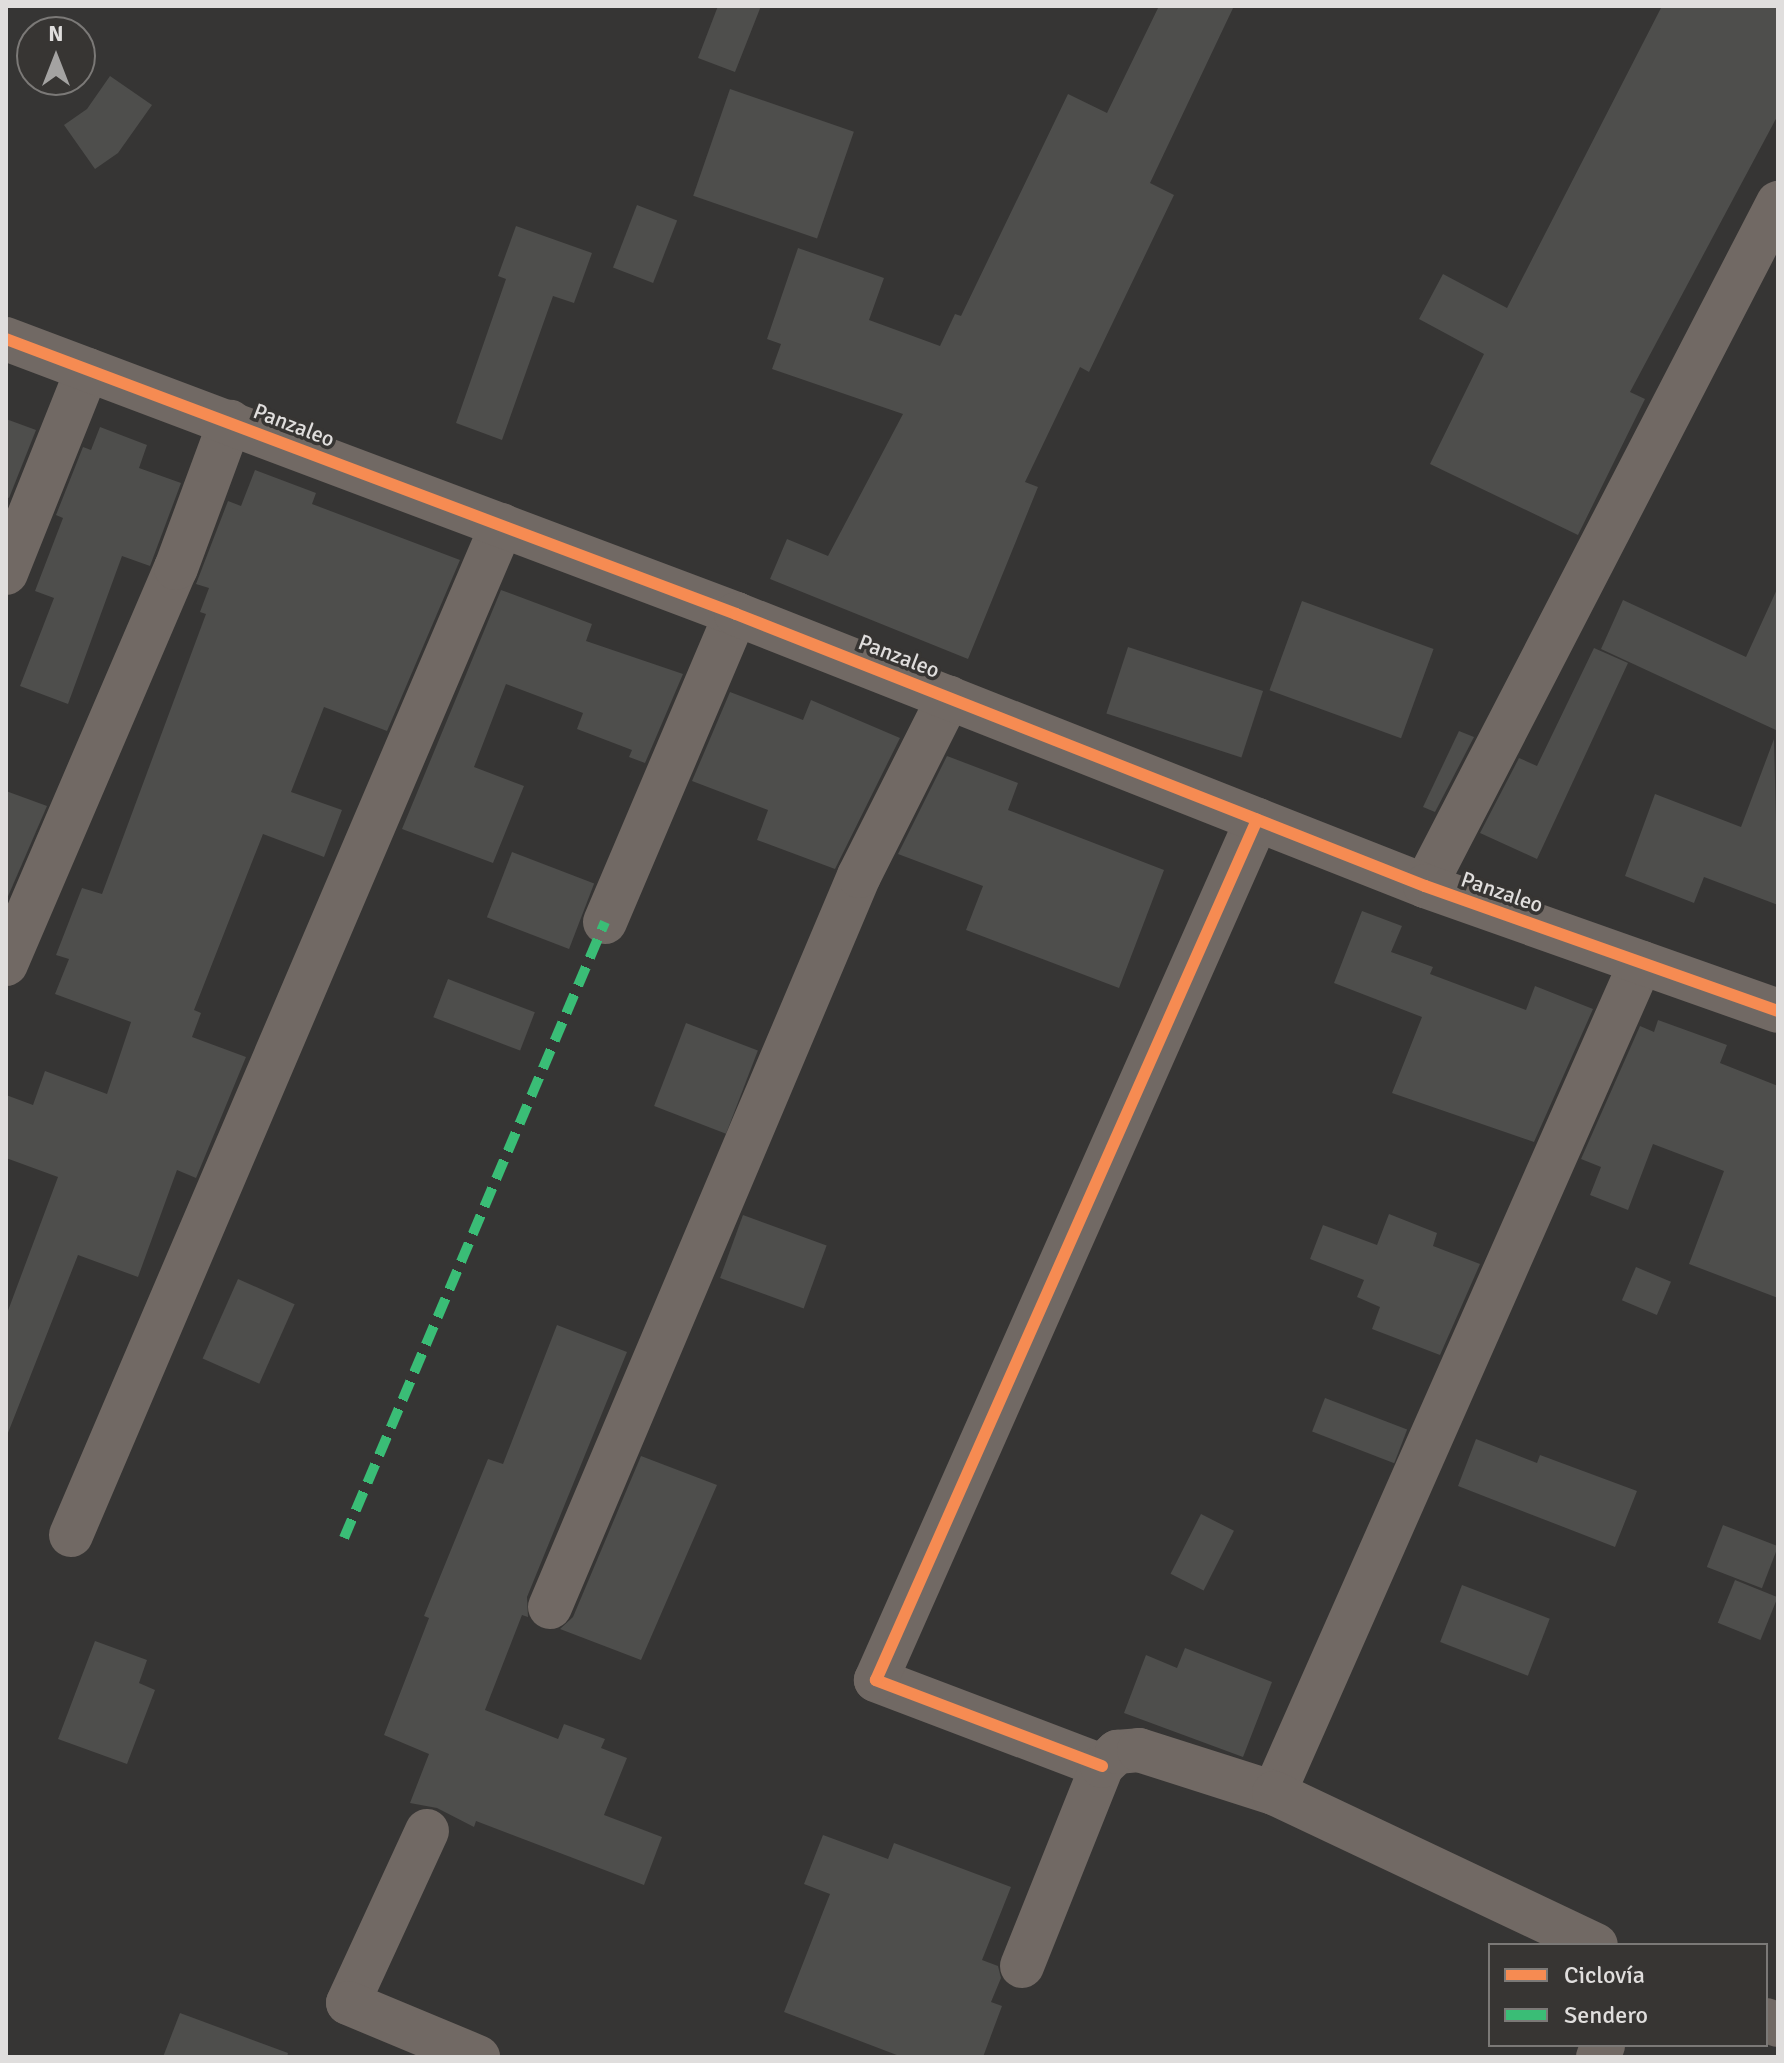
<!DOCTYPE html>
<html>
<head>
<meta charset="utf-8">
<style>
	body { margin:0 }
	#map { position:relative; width:1784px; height:2063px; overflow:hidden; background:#363534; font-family:Signika,sans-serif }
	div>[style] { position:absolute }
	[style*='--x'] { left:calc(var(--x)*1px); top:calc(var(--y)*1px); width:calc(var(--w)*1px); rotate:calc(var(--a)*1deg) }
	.building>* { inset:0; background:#4e4e4c; transform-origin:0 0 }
	.minor>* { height:44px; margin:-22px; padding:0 22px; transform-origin:22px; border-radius:22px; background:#716964 }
	.tertiary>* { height:44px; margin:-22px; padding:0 22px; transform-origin:22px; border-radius:22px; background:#716964 }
	.quiet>* { height:10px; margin-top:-5px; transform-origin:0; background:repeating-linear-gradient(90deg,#3abd76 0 20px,transparent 0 30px) }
	.cycleway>* { height:12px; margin:-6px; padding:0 6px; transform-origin:6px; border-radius:6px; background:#f68b52 }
	span { translate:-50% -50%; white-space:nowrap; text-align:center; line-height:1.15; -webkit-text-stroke:7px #373533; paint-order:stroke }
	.street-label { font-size:22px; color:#e0dedd }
	.frame { position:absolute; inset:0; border:8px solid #e0dedd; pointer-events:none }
	.legend { position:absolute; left:1488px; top:1943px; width:280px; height:104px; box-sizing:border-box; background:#373533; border:2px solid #7b7977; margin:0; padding:10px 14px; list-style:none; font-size:24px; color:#e0dedd }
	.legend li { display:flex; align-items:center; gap:16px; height:40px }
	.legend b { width:40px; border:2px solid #7b7977 }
	.north { position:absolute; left:16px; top:16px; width:80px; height:80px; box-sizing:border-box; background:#373533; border:2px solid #7b7977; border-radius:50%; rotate:0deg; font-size:22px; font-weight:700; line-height:32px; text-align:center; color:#e0dedd }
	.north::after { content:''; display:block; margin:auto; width:28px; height:36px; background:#a4a3a2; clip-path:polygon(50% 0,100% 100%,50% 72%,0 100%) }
</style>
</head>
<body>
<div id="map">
	<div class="building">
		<i style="clip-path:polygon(718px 6px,761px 6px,735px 72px,698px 58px)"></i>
		<i style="clip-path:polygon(1159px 6px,1234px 6px,1150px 183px,1174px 195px,1089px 372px,1080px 367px,1025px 482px,1038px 487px,968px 659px,770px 579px,787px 539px,828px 556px,903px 414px,772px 369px,781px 344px,767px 339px,798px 248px,884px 278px,869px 320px,940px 346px,955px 314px,961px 316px,1068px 94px,1107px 113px)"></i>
		<i style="clip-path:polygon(1662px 6px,1778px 6px,1778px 115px,1630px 392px,1645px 399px,1578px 535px,1430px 464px,1484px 354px,1419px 319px,1443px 274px,1507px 308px)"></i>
		<i style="clip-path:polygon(110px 76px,152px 105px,118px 153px,95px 169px,64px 125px,87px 109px)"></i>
		<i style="left:730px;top:89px;width:131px;height:113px;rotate:19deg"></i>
		<i style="left:637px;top:205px;width:43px;height:67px;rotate:21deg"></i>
		<i style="clip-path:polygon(516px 226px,592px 253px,574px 303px,553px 296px,502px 440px,456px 423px,506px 279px,498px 276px)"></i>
		<i style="clip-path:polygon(6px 419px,36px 430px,9px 498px,6px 497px)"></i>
		<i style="clip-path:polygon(100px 427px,147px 445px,139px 468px,181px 483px,150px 566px,122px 556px,68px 704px,20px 686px,54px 598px,35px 591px,63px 518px,56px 515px,83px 447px,91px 450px)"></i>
		<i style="clip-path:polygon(255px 470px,316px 493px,312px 504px,460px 560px,387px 731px,324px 707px,291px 792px,342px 810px,324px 857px,263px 834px,194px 1010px,201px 1013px,192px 1037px,246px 1057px,196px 1178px,177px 1170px,138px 1277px,78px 1255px,6px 1438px,6px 1316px,58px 1177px,6px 1158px,6px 1095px,33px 1105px,45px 1071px,107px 1094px,131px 1022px,55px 994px,69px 959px,56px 955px,82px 888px,102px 894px,206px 614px,200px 612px,209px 588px,196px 584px,228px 501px,241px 506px)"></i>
		<i style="clip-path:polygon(1778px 587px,1778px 731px,1601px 649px,1623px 600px,1746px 657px)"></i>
		<i style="clip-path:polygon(501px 590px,592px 624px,586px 641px,683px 674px,645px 763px,629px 757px,632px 750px,577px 729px,583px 713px,506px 684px,474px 767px,524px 786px,493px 863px,402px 829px)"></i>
		<i style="left:1302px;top:601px;width:140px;height:95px;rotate:20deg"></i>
		<i style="left:1128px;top:647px;width:142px;height:70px;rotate:18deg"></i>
		<i style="clip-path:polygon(1594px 648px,1628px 663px,1537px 859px,1480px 833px,1519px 758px,1537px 766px)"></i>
		<i style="clip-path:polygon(730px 692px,803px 720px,811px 700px,900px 738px,835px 869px,757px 840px,768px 810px,692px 781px)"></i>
		<i style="clip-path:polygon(1459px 731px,1474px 737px,1435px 812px,1423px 807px)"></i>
		<i style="clip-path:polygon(1774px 739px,1778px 905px,1704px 877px,1694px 903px,1625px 876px,1655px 794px,1741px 827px)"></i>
		<i style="clip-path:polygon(947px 756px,1018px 783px,1008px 810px,1164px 870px,1119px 988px,966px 930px,983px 886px,898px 854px)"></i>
		<i style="clip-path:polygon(6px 791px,47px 806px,6px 901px)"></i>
		<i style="left:512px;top:852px;width:88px;height:70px;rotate:21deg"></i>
		<i style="clip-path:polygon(1362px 911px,1402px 926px,1391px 952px,1433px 967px,1430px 974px,1526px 1010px,1535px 986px,1593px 1009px,1534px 1142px,1392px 1093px,1422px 1017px,1334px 983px)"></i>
		<i style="left:448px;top:979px;width:93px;height:41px;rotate:21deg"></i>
		<i style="clip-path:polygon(1658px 1020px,1727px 1045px,1720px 1063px,1778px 1086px,1778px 1298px,1689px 1264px,1724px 1171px,1653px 1144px,1628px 1210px,1590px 1195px,1601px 1167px,1581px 1159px,1640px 1026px,1654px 1032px)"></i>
		<i style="left:686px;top:1023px;width:77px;height:89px;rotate:21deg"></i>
		<i style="clip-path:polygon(1389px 1214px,1437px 1233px,1433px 1246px,1480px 1264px,1440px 1355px,1372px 1329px,1380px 1307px,1357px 1297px,1364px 1280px,1310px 1259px,1323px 1225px,1377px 1245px)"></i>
		<i style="left:743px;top:1215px;width:89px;height:67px;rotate:20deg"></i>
		<i style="left:1636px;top:1267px;width:38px;height:36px;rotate:23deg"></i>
		<i style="left:238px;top:1279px;width:62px;height:87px;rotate:24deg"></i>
		<i style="clip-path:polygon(557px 1325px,627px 1352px,527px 1597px,528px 1617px,522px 1615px,485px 1710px,558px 1739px,564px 1724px,605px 1739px,601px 1748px,627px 1758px,604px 1815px,662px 1837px,644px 1885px,476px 1821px,474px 1827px,437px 1808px,410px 1803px,429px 1754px,384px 1735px,429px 1618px,424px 1616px,488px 1459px,503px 1464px)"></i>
		<i style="left:1325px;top:1398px;width:88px;height:36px;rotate:21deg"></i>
		<i style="clip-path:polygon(1476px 1439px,1537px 1463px,1540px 1455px,1637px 1491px,1615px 1547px,1458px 1486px)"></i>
		<i style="clip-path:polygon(641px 1456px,717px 1485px,641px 1660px,560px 1629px,573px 1617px)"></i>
		<i style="left:1201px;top:1514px;width:37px;height:67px;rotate:27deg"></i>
		<i style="left:1723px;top:1525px;width:59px;height:45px;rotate:21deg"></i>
		<i style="left:1735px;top:1580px;width:46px;height:46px;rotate:22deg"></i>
		<i style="left:1462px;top:1585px;width:94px;height:61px;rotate:21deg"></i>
		<i style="clip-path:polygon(95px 1641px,147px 1660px,139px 1683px,155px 1690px,127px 1764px,58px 1739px)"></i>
		<i style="clip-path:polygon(1185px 1648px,1272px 1682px,1243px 1757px,1124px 1713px,1146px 1655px,1177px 1668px)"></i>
		<i style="clip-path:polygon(823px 1835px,888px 1859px,894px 1843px,1011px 1887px,982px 1960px,998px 1966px,1001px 1978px,991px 2002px,1002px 2006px,983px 2057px,902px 2057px,784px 2012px,830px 1894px,804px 1884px)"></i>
		<i style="clip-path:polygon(180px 2013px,288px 2053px,287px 2057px,163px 2057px)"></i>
	</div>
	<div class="minor">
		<i style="--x:6;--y:573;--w:219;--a:-68.2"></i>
		<i style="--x:1425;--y:886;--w:769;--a:-62.67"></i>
		<i style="--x:605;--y:922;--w:335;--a:-67"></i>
		<i style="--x:6;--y:964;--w:431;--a:-66.8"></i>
		<i style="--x:176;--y:568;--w:156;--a:-69.7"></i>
		<i style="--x:71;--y:1535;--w:1098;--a:-66.89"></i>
		<i style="--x:550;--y:1607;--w:794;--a:-67.09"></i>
		<i style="--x:859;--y:876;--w:200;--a:-63.3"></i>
		<i style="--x:1102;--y:1766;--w:242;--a:-159.2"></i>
		<i style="--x:876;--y:1680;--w:941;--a:-66.11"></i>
		<i style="--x:1274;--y:1793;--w:908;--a:-66.17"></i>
		<i style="--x:427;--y:1831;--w:189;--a:114.7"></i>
		<i style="--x:348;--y:2003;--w:141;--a:22.6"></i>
		<i style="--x:1022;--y:1966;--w:215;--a:-68.2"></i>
		<i style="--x:1102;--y:1766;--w:21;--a:-43"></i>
		<i style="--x:1117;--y:1752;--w:22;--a:-5"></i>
		<i style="--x:1139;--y:1750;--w:142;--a:17.7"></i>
		<i style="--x:1274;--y:1793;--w:356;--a:25.3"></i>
		<i style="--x:1766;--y:2020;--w:13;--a:23"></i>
		<i style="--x:1598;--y:2057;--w:13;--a:-67"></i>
	</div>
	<div class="tertiary">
		<i style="--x:6;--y:339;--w:780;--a:20.64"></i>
		<i style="--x:736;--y:614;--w:741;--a:21.54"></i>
		<i style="--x:1425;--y:886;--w:374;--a:19.5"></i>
	</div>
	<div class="quiet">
		<i style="--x:344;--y:1538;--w:669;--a:-67.04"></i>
	</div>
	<div class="cycleway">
		<i style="--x:6;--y:339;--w:780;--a:20.64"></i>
		<i style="--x:736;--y:614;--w:741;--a:21.54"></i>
		<i style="--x:1425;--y:886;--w:374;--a:19.5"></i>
		<i style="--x:1102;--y:1766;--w:242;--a:-159.2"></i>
		<i style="--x:876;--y:1680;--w:941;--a:-66.11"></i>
	</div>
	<div class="street-label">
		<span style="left:294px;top:425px;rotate:21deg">Panzaleo</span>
		<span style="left:899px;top:656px;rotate:21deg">Panzaleo</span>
		<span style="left:1502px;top:892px;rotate:19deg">Panzaleo</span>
	</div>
	<div class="frame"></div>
	<ul class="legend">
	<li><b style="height:10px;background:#f68b52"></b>Ciclovía</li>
	<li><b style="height:10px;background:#3abd76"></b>Sendero</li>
	</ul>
	<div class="north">N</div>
</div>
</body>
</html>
